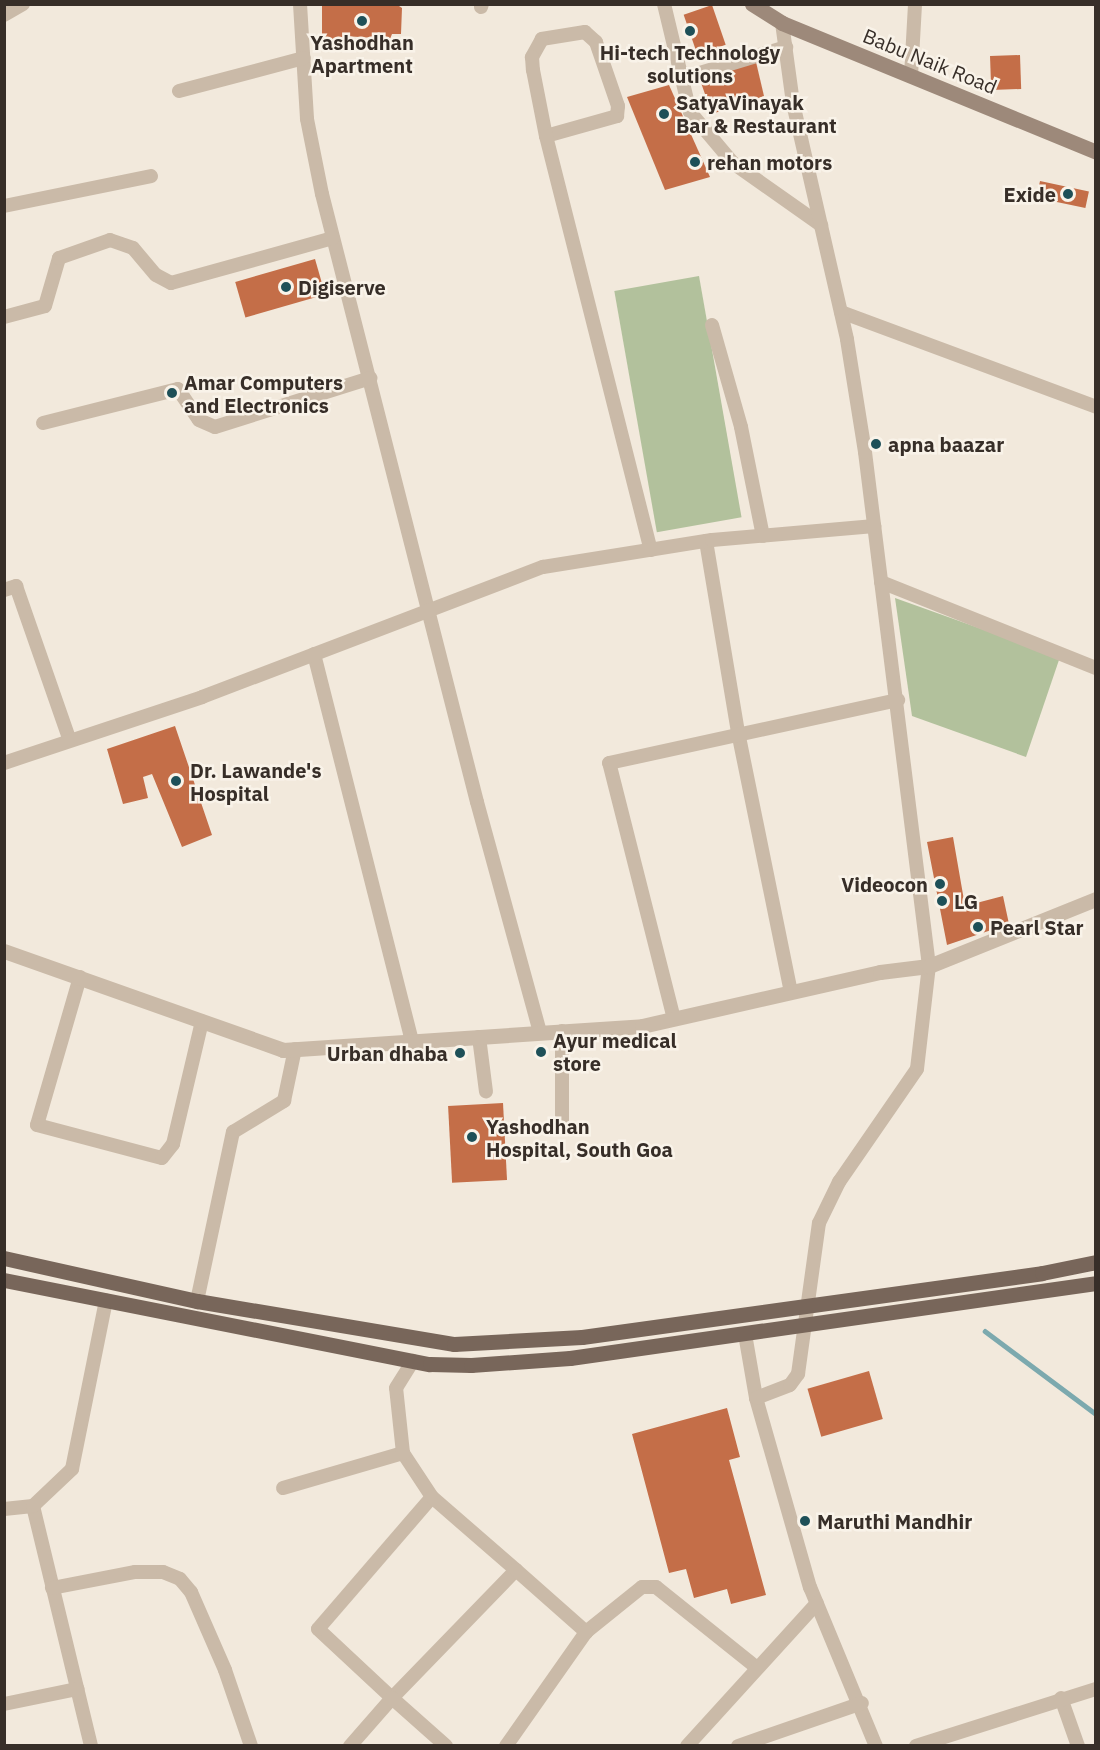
<!DOCTYPE html>
<html>
<head>
<meta charset="utf-8">
<style>
	body { margin:0 }
	#map { position:relative; width:1100px; height:1750px; overflow:hidden; background:#f2e9dc; font-family:"IBM Plex Sans",sans-serif }
	div>[style] { position:absolute }
	[style*='--x'] { left:calc(var(--x)*1px); top:calc(var(--y)*1px); width:calc(var(--w)*1px); rotate:calc(var(--a)*1deg) }
	.green>* { inset:0; background:#b2c19c; transform-origin:0 0 }
	.stream>* { height:4.5px; margin:-2.25px; padding:0 2.25px; transform-origin:2.25px; border-radius:2.25px; background:#7ca9ae }
	.building>* { inset:0; background:#c46e48; transform-origin:0 0 }
	.minor>* { height:14px; margin:-7px; padding:0 7px; transform-origin:7px; border-radius:7px; background:#cabaa8 }
	.tertiary>* { height:15px; margin:-7.5px; padding:0 7.5px; transform-origin:7.5px; border-radius:7.5px; background:#cabaa8 }
	.secondary>* { height:15px; margin:-7.5px; padding:0 7.5px; transform-origin:7.5px; border-radius:7.5px; background:#9d897a }
	.primary>* { height:15px; margin:-7.5px; padding:0 7.5px; transform-origin:7.5px; border-radius:7.5px; background:#78665a }
	.dots>* { width:16px; height:16px; translate:-50% -50%; box-sizing:border-box; border:3px solid #f9f3e9; border-radius:50% }
	span { translate:-50% -50%; white-space:nowrap; text-align:center; line-height:1.15; -webkit-text-stroke:5px #f9f3e9; paint-order:stroke }
	.poi-label { font-size:20px; color:#372e28; font-weight:700 }
	.left { translate:0 -50%; text-align:left }
	.right { translate:-100% -50%; text-align:right }
	.street-label { font-size:20px; color:#372e28 }
	.frame { position:absolute; inset:0; border:6px solid #372e28; pointer-events:none }
</style>
</head>
<body>
<div id="map">
	<div class="green">
		<i style="left:699px;top:276px;width:245px;height:86px;rotate:80deg"></i>
		<i style="clip-path:polygon(895px 598px,1060px 657px,1026px 757px,912px 716px)"></i>
	</div>
	<div class="stream">
		<i style="--x:985;--y:1331;--w:139;--a:36.8"></i>
	</div>
	<div class="building">
		<i style="clip-path:polygon(322px 4px,396px 4px,402px 8px,401px 34px,392px 34px,388px 44px,378px 45px,375px 38px,344px 36px,341px 45px,322px 45px)"></i>
		<i style="left:712px;top:5px;width:42px;height:30px;rotate:71deg"></i>
		<i style="left:1020px;top:55px;width:34px;height:30px;rotate:88deg"></i>
		<i style="clip-path:polygon(756px 62px,764px 96px,712px 114px,699px 77px)"></i>
		<i style="clip-path:polygon(669px 85px,710px 177px,665px 190px,627px 97px)"></i>
		<i style="left:1040px;top:181px;width:50px;height:17px;rotate:12deg"></i>
		<i style="left:315px;top:259px;width:37px;height:83px;rotate:74deg"></i>
		<i style="clip-path:polygon(175px 726px,212px 835px,182px 847px,152px 774px,143px 777px,148px 798px,123px 804px,107px 749px)"></i>
		<i style="clip-path:polygon(953px 837px,965px 906px,1003px 896px,1009px 924px,947px 945px,927px 842px)"></i>
		<i style="left:503px;top:1103px;width:77px;height:55px;rotate:87deg"></i>
		<i style="left:869px;top:1371px;width:50px;height:64px;rotate:74deg"></i>
		<i style="clip-path:polygon(727px 1408px,740px 1457px,729px 1460px,766px 1595px,731px 1604px,727px 1589px,694px 1598px,686px 1569px,669px 1573px,632px 1434px)"></i>
	</div>
	<div class="minor">
		<i style="--x:300;--y:4;--w:115;--a:86.5"></i>
		<i style="--x:307;--y:119;--w:76;--a:78.7"></i>
		<i style="--x:322;--y:194;--w:627;--a:75.7"></i>
		<i style="--x:477;--y:802;--w:239;--a:74.7"></i>
		<i style="--x:664;--y:4;--w:111;--a:76.5"></i>
		<i style="--x:690;--y:112;--w:67;--a:49.9"></i>
		<i style="--x:733;--y:163;--w:108;--a:35.2"></i>
		<i style="--x:481;--y:7;--w:3;--a:-72"></i>
		<i style="--x:4;--y:15;--w:22;--a:-30"></i>
		<i style="--x:911;--y:76;--w:72;--a:-86.8"></i>
		<i style="--x:680;--y:79;--w:111;--a:-16.8"></i>
		<i style="--x:179;--y:91;--w:129;--a:-14.8"></i>
		<i style="--x:546;--y:136;--w:74;--a:-15.7"></i>
		<i style="--x:617;--y:116;--w:10;--a:-84"></i>
		<i style="--x:618;--y:106;--w:68;--a:-109"></i>
		<i style="--x:596;--y:42;--w:15;--a:-138"></i>
		<i style="--x:585;--y:32;--w:44;--a:170.8"></i>
		<i style="--x:542;--y:39;--w:21;--a:119"></i>
		<i style="--x:532;--y:57;--w:13;--a:86"></i>
		<i style="--x:533;--y:70;--w:67;--a:78.9"></i>
		<i style="--x:546;--y:136;--w:427;--a:75.8"></i>
		<i style="--x:4;--y:206;--w:150;--a:-11.5"></i>
		<i style="--x:841;--y:312;--w:272;--a:20.4"></i>
		<i style="--x:4;--y:317;--w:42;--a:-15"></i>
		<i style="--x:45;--y:306;--w:50;--a:-73.7"></i>
		<i style="--x:59;--y:258;--w:54;--a:-19.4"></i>
		<i style="--x:110;--y:240;--w:24;--a:19"></i>
		<i style="--x:133;--y:248;--w:35;--a:50"></i>
		<i style="--x:156;--y:275;--w:17;--a:28"></i>
		<i style="--x:171;--y:283;--w:168;--a:-15.5"></i>
		<i style="--x:712;--y:325;--w:106;--a:74.1"></i>
		<i style="--x:741;--y:427;--w:111;--a:78.6"></i>
		<i style="--x:43;--y:423;--w:139;--a:-14.1"></i>
		<i style="--x:178;--y:389;--w:37;--a:56"></i>
		<i style="--x:199;--y:420;--w:17;--a:24"></i>
		<i style="--x:215;--y:427;--w:163;--a:-17.5"></i>
		<i style="--x:706;--y:541;--w:194;--a:80.5"></i>
		<i style="--x:738;--y:732;--w:265;--a:78.5"></i>
		<i style="--x:881;--y:582;--w:232;--a:21.8"></i>
		<i style="--x:4;--y:590;--w:13;--a:-18"></i>
		<i style="--x:16;--y:586;--w:161;--a:70.8"></i>
		<i style="--x:314;--y:654;--w:399;--a:75.8"></i>
		<i style="--x:4;--y:763;--w:209;--a:-18.4"></i>
		<i style="--x:202;--y:697;--w:365;--a:-20.9"></i>
		<i style="--x:543;--y:567;--w:171;--a:-9.1"></i>
		<i style="--x:712;--y:540;--w:163;--a:-4.9"></i>
		<i style="--x:80;--y:977;--w:154;--a:106.2"></i>
		<i style="--x:37;--y:1125;--w:129;--a:14.8"></i>
		<i style="--x:162;--y:1158;--w:18;--a:-52"></i>
		<i style="--x:173;--y:1144;--w:126;--a:-76.7"></i>
		<i style="--x:674;--y:1019;--w:264;--a:-104.2"></i>
		<i style="--x:609;--y:763;--w:296;--a:-12.3"></i>
		<i style="--x:562;--y:1031;--w:95;--a:90"></i>
		<i style="--x:479;--y:1037;--w:55;--a:82.7"></i>
		<i style="--x:197;--y:1301;--w:173;--a:-78"></i>
		<i style="--x:233;--y:1132;--w:60;--a:-31.3"></i>
		<i style="--x:284;--y:1101;--w:53;--a:-78.1"></i>
		<i style="--x:745;--y:1334;--w:65;--a:80.2"></i>
		<i style="--x:756;--y:1398;--w:197;--a:74.1"></i>
		<i style="--x:810;--y:1587;--w:172;--a:67.5"></i>
		<i style="--x:756;--y:1398;--w:36;--a:-21"></i>
		<i style="--x:790;--y:1385;--w:14;--a:-54"></i>
		<i style="--x:798;--y:1374;--w:152;--a:-82.1"></i>
		<i style="--x:819;--y:1223;--w:46;--a:-64"></i>
		<i style="--x:839;--y:1182;--w:137;--a:-55.4"></i>
		<i style="--x:917;--y:1069;--w:104;--a:-83.4"></i>
		<i style="--x:929;--y:966;--w:518;--a:-97.1"></i>
		<i style="--x:865;--y:452;--w:114;--a:-99.1"></i>
		<i style="--x:847;--y:339;--w:242;--a:-102.9"></i>
		<i style="--x:793;--y:103;--w:81;--a:-97.8"></i>
		<i style="--x:403;--y:1453;--w:53;--a:56.6"></i>
		<i style="--x:283;--y:1488;--w:125;--a:-16.3"></i>
		<i style="--x:403;--y:1453;--w:65;--a:-96.1"></i>
		<i style="--x:396;--y:1388;--w:32;--a:-58"></i>
		<i style="--x:33;--y:1506;--w:247;--a:76.4"></i>
		<i style="--x:4;--y:1509;--w:29;--a:-6"></i>
		<i style="--x:33;--y:1506;--w:54;--a:-43.5"></i>
		<i style="--x:72;--y:1469;--w:172;--a:-78.6"></i>
		<i style="--x:516;--y:1570;--w:178;--a:134.1"></i>
		<i style="--x:392;--y:1698;--w:101;--a:-137"></i>
		<i style="--x:318;--y:1629;--w:174;--a:-49.2"></i>
		<i style="--x:432;--y:1497;--w:111;--a:41"></i>
		<i style="--x:516;--y:1570;--w:94;--a:41.5"></i>
		<i style="--x:586;--y:1632;--w:72;--a:-38.8"></i>
		<i style="--x:642;--y:1587;--w:14;--a:0"></i>
		<i style="--x:656;--y:1587;--w:129;--a:38.7"></i>
		<i style="--x:52;--y:1588;--w:85;--a:-10.9"></i>
		<i style="--x:135;--y:1572;--w:28;--a:0"></i>
		<i style="--x:163;--y:1572;--w:18;--a:22"></i>
		<i style="--x:180;--y:1579;--w:17;--a:50"></i>
		<i style="--x:191;--y:1592;--w:85;--a:66.4"></i>
		<i style="--x:225;--y:1670;--w:80;--a:71.1"></i>
		<i style="--x:1061;--y:1698;--w:51;--a:70.5"></i>
		<i style="--x:4;--y:1704;--w:75;--a:-11.6"></i>
		<i style="--x:350;--y:1746;--w:64;--a:-48.8"></i>
		<i style="--x:392;--y:1698;--w:72;--a:41.6"></i>
		<i style="--x:506;--y:1746;--w:139;--a:-54.9"></i>
		<i style="--x:687;--y:1746;--w:193;--a:-47.7"></i>
		<i style="--x:738;--y:1746;--w:131;--a:-19.1"></i>
		<i style="--x:916;--y:1746;--w:189;--a:-17.6"></i>
	</div>
	<div class="tertiary">
		<i style="--x:4;--y:951;--w:296;--a:19.5"></i>
		<i style="--x:283;--y:1050;--w:360;--a:-3.8"></i>
		<i style="--x:642;--y:1026;--w:244;--a:-12.8"></i>
		<i style="--x:880;--y:972;--w:49;--a:-7"></i>
		<i style="--x:929;--y:966;--w:180;--a:-21.9"></i>
	</div>
	<div class="secondary">
		<i style="--x:752;--y:4;--w:36;--a:32"></i>
		<i style="--x:782;--y:23;--w:339;--a:22.3"></i>
	</div>
	<div class="primary">
		<i style="--x:4;--y:1258;--w:198;--a:12.6"></i>
		<i style="--x:197;--y:1301;--w:261;--a:9.5"></i>
		<i style="--x:454;--y:1344;--w:128;--a:-3.1"></i>
		<i style="--x:582;--y:1337;--w:464;--a:-7.9"></i>
		<i style="--x:1042;--y:1273;--w:55;--a:-11.5"></i>
		<i style="--x:4;--y:1280;--w:434;--a:11.2"></i>
		<i style="--x:430;--y:1364;--w:41;--a:1.4"></i>
		<i style="--x:471;--y:1365;--w:99;--a:-4"></i>
		<i style="--x:570;--y:1358;--w:531;--a:-8.11"></i>
	</div>
	<div class="dots">
		<i style="left:362px;top:21px;background:#1e5058"></i>
		<i style="left:690px;top:31px;background:#1e5058"></i>
		<i style="left:664px;top:114px;background:#1e5058"></i>
		<i style="left:695px;top:162px;background:#1e5058"></i>
		<i style="left:1068px;top:194px;background:#1e5058"></i>
		<i style="left:286px;top:287px;background:#1e5058"></i>
		<i style="left:172px;top:393px;background:#1e5058"></i>
		<i style="left:876px;top:444px;background:#1e5058"></i>
		<i style="left:176px;top:781px;background:#1e5058"></i>
		<i style="left:940px;top:884px;background:#1e5058"></i>
		<i style="left:942px;top:901px;background:#1e5058"></i>
		<i style="left:978px;top:927px;background:#1e5058"></i>
		<i style="left:541px;top:1052px;background:#1e5058"></i>
		<i style="left:460px;top:1053px;background:#1e5058"></i>
		<i style="left:472px;top:1137px;background:#1e5058"></i>
		<i style="left:805px;top:1521px;background:#1e5058"></i>
	</div>
	<div class="poi-label">
		<span style="left:362px;top:54px">Yashodhan<br>Apartment</span>
		<span style="left:690px;top:64px">Hi-tech Technology<br>solutions</span>
		<span class="left" style="left:676px;top:114px">SatyaVinayak<br>Bar &amp; Restaurant</span>
		<span class="left" style="left:707px;top:162px">rehan motors</span>
		<span class="right" style="left:1056px;top:194px">Exide</span>
		<span class="left" style="left:298px;top:287px">Digiserve</span>
		<span class="left" style="left:184px;top:394px">Amar Computers<br>and Electronics</span>
		<span class="left" style="left:888px;top:444px">apna baazar</span>
		<span class="left" style="left:190px;top:782px">Dr. Lawande's<br>Hospital</span>
		<span class="right" style="left:928px;top:884px">Videocon</span>
		<span class="left" style="left:954px;top:901px">LG</span>
		<span class="left" style="left:990px;top:927px">Pearl Star</span>
		<span class="left" style="left:553px;top:1052px">Ayur medical<br>store</span>
		<span class="right" style="left:448px;top:1053px">Urban dhaba</span>
		<span class="left" style="left:486px;top:1138px">Yashodhan<br>Hospital, South Goa</span>
		<span class="left" style="left:817px;top:1521px">Maruthi Mandhir</span>
	</div>
	<div class="street-label">
		<span style="left:930px;top:61px;rotate:22deg">Babu Naik Road</span>
	</div>
	<div class="frame"></div>
</div>
</body>
</html>
